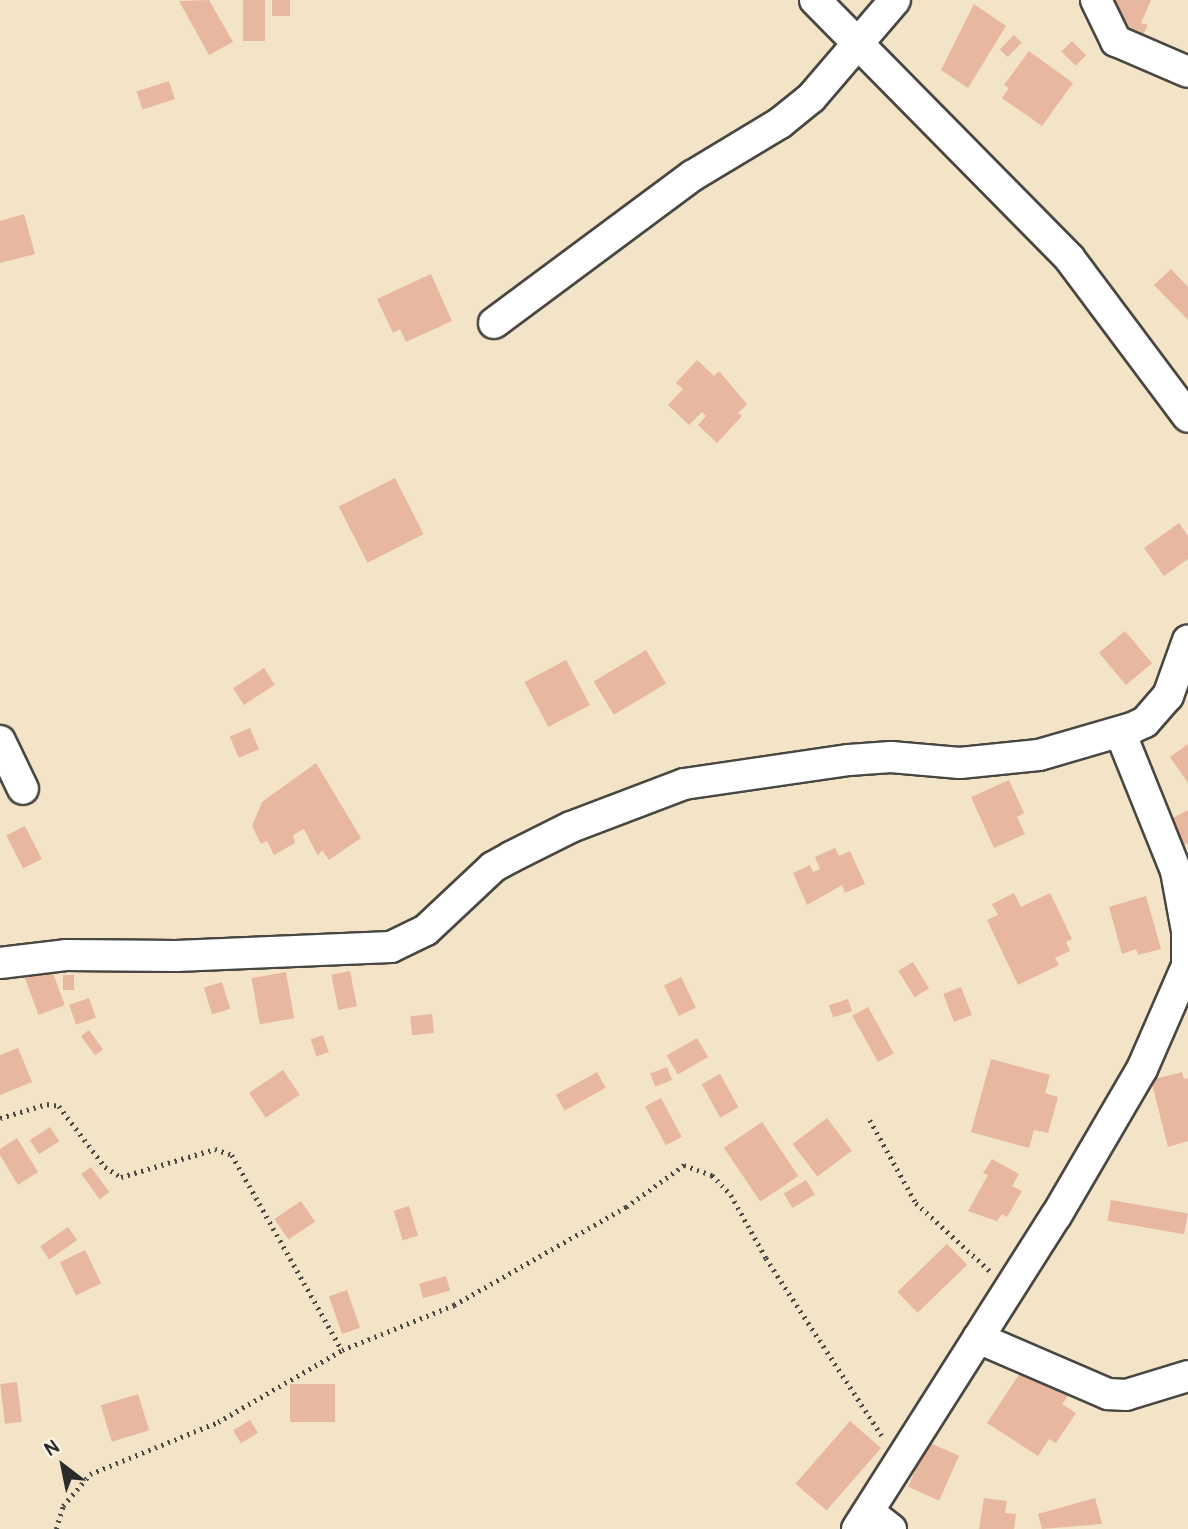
<!DOCTYPE html>
<html>
<head>
<meta charset="utf-8">
<style>
	body { margin:0 }
	#map { position:relative; width:1188px; height:1529px; overflow:hidden; background:#f3e3c7; font-family:Pangolin,sans-serif }
	div>[style] { position:absolute }
	[style*='--x'] { left:calc(var(--x)*1px); top:calc(var(--y)*1px); width:calc(var(--w)*1px); rotate:calc(var(--a)*1deg) }
	.building>* { inset:0; background:#e8b7a0; transform-origin:0 0 }
	.path>* { height:4.5px; margin-top:-2.25px; transform-origin:0; background:repeating-linear-gradient(90deg,#494742 0 2px,transparent 0 7px) }
	.roads { filter:drop-shadow(2px 0 #494742) drop-shadow(-2px 0 #494742) drop-shadow(0 2px #494742) drop-shadow(0 -2px #494742) }
	.minor>* { height:30px; margin:-15px; padding:0 15px; transform-origin:15px; border-radius:15px; background:#fff }
	span { translate:-50% -50%; white-space:nowrap; text-align:center; line-height:1.15; -webkit-text-stroke:7px #fcf5e5; paint-order:stroke }
	.north { position:absolute; left:28px; top:1431px; width:70px; height:70px; -webkit-text-stroke:5px #fcf5e5; paint-order:stroke; rotate:328deg; font-size:19px; font-weight:700; line-height:28px; text-align:center; color:#2b2b2b }
	.north::after { content:''; display:block; margin:auto; width:24px; height:32px; background:#2b2b2b; clip-path:polygon(50% 0,100% 100%,50% 72%,0 100%) }
</style>
</head>
<body>
<div id="map">
	<div class="building">
		<i style="clip-path:polygon(209px 0,233px 42px,209px 55px,179px 1px)"></i>
		<i style="left:243px;top:0;width:22px;height:41px"></i>
		<i style="left:272px;top:0;width:18px;height:16px"></i>
		<i style="clip-path:polygon(1112px 0,1151px 0,1141px 23px,1148px 25px,1140px 41px,1111px 29px)"></i>
		<i style="clip-path:polygon(974px 4px,1006px 26px,968px 88px,941px 70px)"></i>
		<i style="left:1014px;top:35px;width:11px;height:20px;rotate:45deg"></i>
		<i style="left:1072px;top:41px;width:20px;height:15px;rotate:45deg"></i>
		<i style="clip-path:polygon(1029px 51px,1073px 83px,1042px 126px,1002px 98px,1009px 88px,1004px 85px)"></i>
		<i style="left:169px;top:81px;width:19px;height:34px;rotate:72deg"></i>
		<i style="clip-path:polygon(24px 214px,35px 254px,0 263px,0 221px)"></i>
		<i style="clip-path:polygon(1171px 269px,1188px 287px,1188px 320px,1154px 285px)"></i>
		<i style="clip-path:polygon(431px 274px,452px 321px,406px 342px,400px 329px,393px 333px,377px 299px)"></i>
		<i style="clip-path:polygon(697px 360px,714px 376px,719px 371px,747px 404px,738px 413px,742px 416px,717px 443px,698px 425px,706px 416px,702px 412px,689px 425px,668px 405px,683px 389px,676px 383px)"></i>
		<i style="left:395px;top:478px;width:63px;height:63px;rotate:63deg"></i>
		<i style="clip-path:polygon(1179px 523px,1188px 536px,1188px 559px,1164px 576px,1144px 548px)"></i>
		<i style="left:1125px;top:631px;width:42px;height:34px;rotate:50deg"></i>
		<i style="left:646px;top:650px;width:39px;height:61px;rotate:59deg"></i>
		<i style="left:566px;top:660px;width:51px;height:47px;rotate:62deg"></i>
		<i style="left:264px;top:668px;width:20px;height:37px;rotate:57deg"></i>
		<i style="left:250px;top:728px;width:23px;height:22px;rotate:67deg"></i>
		<i style="clip-path:polygon(1188px 744px,1188px 783px,1170px 757px)"></i>
		<i style="clip-path:polygon(316px 763px,361px 838px,329px 860px,322px 850px,318px 856px,304px 829px,293px 835px,295px 843px,274px 855px,267px 841px,261px 844px,252px 826px,262px 802px)"></i>
		<i style="clip-path:polygon(1009px 780px,1024px 813px,1017px 817px,1025px 834px,994px 848px,971px 797px)"></i>
		<i style="clip-path:polygon(1188px 810px,1188px 843px,1180px 847px,1167px 821px)"></i>
		<i style="left:25px;top:826px;width:37px;height:21px;rotate:63deg"></i>
		<i style="clip-path:polygon(835px 848px,839px 856px,850px 851px,865px 884px,845px 893px,842px 885px,807px 905px,793px 873px,810px 865px,813px 872px,820px 869px,815px 857px)"></i>
		<i style="clip-path:polygon(1014px 893px,1021px 907px,1050px 893px,1072px 939px,1066px 942px,1070px 951px,1055px 958px,1059px 965px,1018px 985px,987px 920px,998px 915px,992px 904px)"></i>
		<i style="clip-path:polygon(1146px 896px,1161px 949px,1138px 955px,1136px 949px,1122px 954px,1109px 907px)"></i>
		<i style="left:49px;top:962px;width:46px;height:28px;rotate:70deg"></i>
		<i style="left:913px;top:962px;width:31px;height:17px;rotate:59deg"></i>
		<i style="left:350px;top:971px;width:36px;height:19px;rotate:79deg"></i>
		<i style="left:286px;top:972px;width:47px;height:35px;rotate:80deg"></i>
		<i style="left:63px;top:975px;width:11px;height:15px"></i>
		<i style="left:681px;top:977px;width:34px;height:19px;rotate:64deg"></i>
		<i style="left:222px;top:982px;width:28px;height:19px;rotate:73deg"></i>
		<i style="left:961px;top:987px;width:30px;height:19px;rotate:69deg"></i>
		<i style="left:89px;top:998px;width:21px;height:21px;rotate:71deg"></i>
		<i style="left:848px;top:999px;width:13px;height:20px;rotate:72deg"></i>
		<i style="left:868px;top:1007px;width:53px;height:18px;rotate:61deg"></i>
		<i style="left:432px;top:1014px;width:19px;height:22px;rotate:84deg"></i>
		<i style="left:89px;top:1030px;width:24px;height:10px;rotate:54deg"></i>
		<i style="left:323px;top:1035px;width:18px;height:13px;rotate:71deg"></i>
		<i style="left:697px;top:1038px;width:22px;height:35px;rotate:60deg"></i>
		<i style="clip-path:polygon(18px 1048px,32px 1082px,0 1095px,0 1055px)"></i>
		<i style="clip-path:polygon(991px 1059px,1050px 1075px,1045px 1093px,1058px 1097px,1048px 1133px,1034px 1130px,1029px 1148px,971px 1132px)"></i>
		<i style="left:667px;top:1067px;width:14px;height:18px;rotate:69deg"></i>
		<i style="left:283px;top:1070px;width:30px;height:41px;rotate:56deg"></i>
		<i style="left:597px;top:1072px;width:18px;height:47px;rotate:61deg"></i>
		<i style="clip-path:polygon(1182px 1072px,1184px 1079px,1188px 1078px,1188px 1141px,1168px 1147px,1151px 1080px)"></i>
		<i style="left:720px;top:1074px;width:38px;height:21px;rotate:61deg"></i>
		<i style="left:661px;top:1098px;width:44px;height:18px;rotate:62deg"></i>
		<i style="left:827px;top:1118px;width:41px;height:43px;rotate:53deg"></i>
		<i style="left:762px;top:1122px;width:65px;height:46px;rotate:56deg"></i>
		<i style="left:50px;top:1127px;width:17px;height:24px;rotate:57deg"></i>
		<i style="clip-path:polygon(17px 1138px,38px 1172px,18px 1185px,0 1155px,0 1149px)"></i>
		<i style="clip-path:polygon(992px 1159px,1019px 1174px,1012px 1186px,1022px 1191px,1007px 1217px,1002px 1214px,997px 1221px,968px 1211px,988px 1175px,983px 1173px)"></i>
		<i style="left:91px;top:1167px;width:31px;height:12px;rotate:54deg"></i>
		<i style="left:806px;top:1180px;width:17px;height:26px;rotate:59deg"></i>
		<i style="left:1111px;top:1200px;width:78px;height:21px;rotate:10deg"></i>
		<i style="left:301px;top:1201px;width:25px;height:32px;rotate:56deg"></i>
		<i style="left:409px;top:1206px;width:31px;height:16px;rotate:73deg"></i>
		<i style="left:68px;top:1227px;width:16px;height:34px;rotate:55deg"></i>
		<i style="left:947px;top:1244px;width:29px;height:69px;rotate:46deg"></i>
		<i style="left:85px;top:1250px;width:37px;height:28px;rotate:64deg"></i>
		<i style="left:446px;top:1276px;width:15px;height:28px;rotate:74deg"></i>
		<i style="left:347px;top:1290px;width:40px;height:19px;rotate:71deg"></i>
		<i style="clip-path:polygon(1026px 1364px,1070px 1393px,1062px 1404px,1076px 1413px,1056px 1443px,1049px 1439px,1038px 1456px,987px 1423px)"></i>
		<i style="left:17px;top:1382px;width:40px;height:17px;rotate:83deg"></i>
		<i style="left:335px;top:1384px;width:38px;height:45px;rotate:90deg"></i>
		<i style="left:138px;top:1394px;width:38px;height:39px;rotate:73deg"></i>
		<i style="left:250px;top:1420px;width:15px;height:20px;rotate:58deg"></i>
		<i style="left:850px;top:1421px;width:41px;height:83px;rotate:41deg"></i>
		<i style="left:928px;top:1442px;width:34px;height:49px;rotate:24deg"></i>
		<i style="clip-path:polygon(984px 1498px,1007px 1501px,1005px 1513px,1016px 1514px,1014px 1529px,979px 1529px)"></i>
		<i style="clip-path:polygon(1095px 1498px,1102px 1524px,1042px 1529px,1038px 1514px)"></i>
	</div>
	<div class="path">
		<i style="--x:0;--y:1118;--w:49;--a:-16.6"></i>
		<i style="--x:47;--y:1104;--w:12;--a:9"></i>
		<i style="--x:59;--y:1106;--w:76;--a:53"></i>
		<i style="--x:105;--y:1167;--w:19;--a:32"></i>
		<i style="--x:121;--y:1177;--w:98;--a:-16.6"></i>
		<i style="--x:215;--y:1149;--w:18;--a:19"></i>
		<i style="--x:232;--y:1155;--w:224;--a:60.6"></i>
		<i style="--x:870;--y:1120;--w:95;--a:61"></i>
		<i style="--x:916;--y:1203;--w:100;--a:42.6"></i>
		<i style="--x:56;--y:1529;--w:24;--a:-73"></i>
		<i style="--x:63;--y:1506;--w:42;--a:-49.8"></i>
		<i style="--x:90;--y:1474;--w:138;--a:-22.1"></i>
		<i style="--x:218;--y:1422;--w:143;--a:-30.1"></i>
		<i style="--x:342;--y:1350;--w:121;--a:-21.9"></i>
		<i style="--x:454;--y:1305;--w:198;--a:-29.7"></i>
		<i style="--x:626;--y:1207;--w:72;--a:-35.9"></i>
		<i style="--x:684;--y:1165;--w:30;--a:20"></i>
		<i style="--x:712;--y:1175;--w:28;--a:46"></i>
		<i style="--x:731;--y:1195;--w:72;--a:60.9"></i>
		<i style="--x:766;--y:1258;--w:212;--a:56.9"></i>
	</div>
	<div class="roads">
		<div class="minor">
			<i style="--x:815;--y:0;--w:363;--a:45.4"></i>
			<i style="--x:1070;--y:259;--w:197;--a:53.2"></i>
			<i style="--x:1096;--y:0;--w:46;--a:64"></i>
			<i style="--x:1116;--y:41;--w:78;--a:23.3"></i>
			<i style="--x:494;--y:323;--w:247;--a:-36.6"></i>
			<i style="--x:692;--y:176;--w:103;--a:-31.1"></i>
			<i style="--x:780;--y:123;--w:40;--a:-39"></i>
			<i style="--x:811;--y:98;--w:129;--a:-49.4"></i>
			<i style="--x:0;--y:741;--w:53;--a:64.4"></i>
			<i style="--x:0;--y:963;--w:66;--a:-6.9"></i>
			<i style="--x:66;--y:955;--w:110;--a:0.5"></i>
			<i style="--x:176;--y:956;--w:215;--a:-2.4"></i>
			<i style="--x:391;--y:947;--w:39;--a:-26"></i>
			<i style="--x:426;--y:930;--w:92;--a:-43.2"></i>
			<i style="--x:493;--y:867;--w:21;--a:-29"></i>
			<i style="--x:511;--y:857;--w:67;--a:-26.6"></i>
			<i style="--x:571;--y:827;--w:121;--a:-20.8"></i>
			<i style="--x:684;--y:784;--w:167;--a:-8.3"></i>
			<i style="--x:849;--y:760;--w:42;--a:-4.1"></i>
			<i style="--x:891;--y:757;--w:69;--a:5"></i>
			<i style="--x:960;--y:763;--w:79;--a:-5.8"></i>
			<i style="--x:1039;--y:755;--w:97;--a:-16.2"></i>
			<i style="--x:1132;--y:728;--w:14;--a:-25"></i>
			<i style="--x:1145;--y:722;--w:35;--a:-49"></i>
			<i style="--x:1168;--y:696;--w:59;--a:-70.3"></i>
			<i style="--x:978;--y:1338;--w:142;--a:23.3"></i>
			<i style="--x:1108;--y:1394;--w:18;--a:3"></i>
			<i style="--x:1126;--y:1395;--w:65;--a:-17"></i>
			<i style="--x:869;--y:1512;--w:28;--a:38"></i>
			<i style="--x:857;--y:1529;--w:371;--a:-57.6"></i>
			<i style="--x:1056;--y:1216;--w:170;--a:-59.7"></i>
			<i style="--x:1142;--y:1069;--w:112;--a:-66.4"></i>
			<i style="--x:1187;--y:966;--w:35;--a:-90"></i>
			<i style="--x:1187;--y:931;--w:61;--a:-100.4"></i>
			<i style="--x:1176;--y:871;--w:150;--a:-111.9"></i>
		</div>
	</div>
	<div class="north">N</div>
</div>
</body>
</html>
